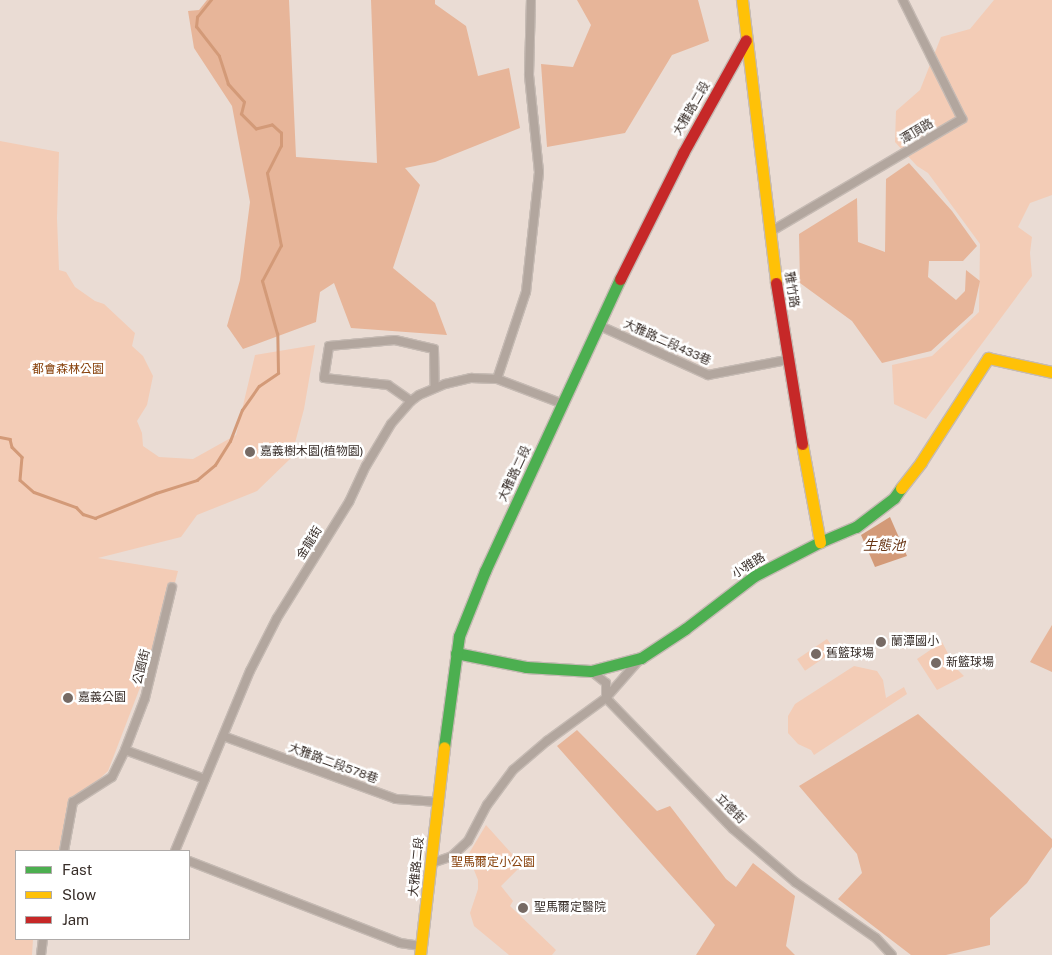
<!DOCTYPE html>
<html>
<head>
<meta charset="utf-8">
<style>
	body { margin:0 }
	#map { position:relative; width:1052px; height:955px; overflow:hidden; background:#eadcd4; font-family:"Public Sans","Noto Sans TC",sans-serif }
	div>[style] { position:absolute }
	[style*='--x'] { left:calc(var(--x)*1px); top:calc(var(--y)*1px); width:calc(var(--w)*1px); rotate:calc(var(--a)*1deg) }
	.green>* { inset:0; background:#f3ccb6; transform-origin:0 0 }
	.forest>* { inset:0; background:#e7b599 }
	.water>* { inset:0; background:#d39a78 }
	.stream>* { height:2.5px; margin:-1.25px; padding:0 1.25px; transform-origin:1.25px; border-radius:1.25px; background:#d39a78 }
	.roads { filter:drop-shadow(1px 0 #c5bab3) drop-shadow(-1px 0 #c5bab3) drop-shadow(0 1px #c5bab3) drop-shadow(0 -1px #c5bab3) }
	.street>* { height:8px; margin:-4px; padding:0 4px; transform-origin:4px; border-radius:4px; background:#b2a69e }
	.fast>* { height:11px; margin:-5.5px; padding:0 5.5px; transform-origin:5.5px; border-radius:5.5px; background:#4caf50 }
	.slow>* { height:11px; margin:-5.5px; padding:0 5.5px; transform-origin:5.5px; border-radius:5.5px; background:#ffc107 }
	.jam>* { height:11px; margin:-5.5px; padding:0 5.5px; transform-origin:5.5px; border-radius:5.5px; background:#c62828 }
	.dots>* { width:14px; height:14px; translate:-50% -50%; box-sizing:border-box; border:2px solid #fff; border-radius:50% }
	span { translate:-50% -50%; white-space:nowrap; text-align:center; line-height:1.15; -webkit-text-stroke:5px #fff; paint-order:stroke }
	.street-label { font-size:12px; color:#372d28 }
	.park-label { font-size:12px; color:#87400a }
	.poi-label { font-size:12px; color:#372d28 }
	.left { translate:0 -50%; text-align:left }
	.water-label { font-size:14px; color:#683514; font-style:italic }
	.legend { position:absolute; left:15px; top:850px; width:175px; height:90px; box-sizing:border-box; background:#fff; border:1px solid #afaba9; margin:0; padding:6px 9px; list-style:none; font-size:15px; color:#372d28 }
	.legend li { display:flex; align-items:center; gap:10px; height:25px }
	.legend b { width:25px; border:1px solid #afaba9 }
</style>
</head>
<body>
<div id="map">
	<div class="green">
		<i style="clip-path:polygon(994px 0,1052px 0,1052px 195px,1030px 203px,1018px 227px,1032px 237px,1030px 253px,1032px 276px,926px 419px,894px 404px,892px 365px,932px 356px,979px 312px,980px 244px,928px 173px,917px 166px,895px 142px,896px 111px,920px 90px,941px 37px,970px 29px)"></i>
		<i style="clip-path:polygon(0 141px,59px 152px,57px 218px,59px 270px,66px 272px,75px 287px,95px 301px,104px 304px,135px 333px,132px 346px,143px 356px,153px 376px,147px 405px,137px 421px,142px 433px,143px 446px,159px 457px,193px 459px,236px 435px,255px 355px,315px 345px,304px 409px,291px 458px,257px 491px,197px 515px,181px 537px,98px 558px,178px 571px,164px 625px,108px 771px,73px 803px,58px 851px,16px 851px,16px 939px,33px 939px,32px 955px,0 955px)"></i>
		<i style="left:827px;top:639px;width:14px;height:36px;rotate:56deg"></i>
		<i style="clip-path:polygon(942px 642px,955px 667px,964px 676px,937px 690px,917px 659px)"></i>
		<i style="clip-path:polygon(854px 666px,877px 671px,883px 680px,886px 698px,904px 687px,907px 694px,814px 755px,811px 750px,798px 744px,788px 733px,788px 716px,795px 704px)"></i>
		<i style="clip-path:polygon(486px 825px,522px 865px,501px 886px,513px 901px,510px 906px,556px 950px,552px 955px,509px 955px,474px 926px,470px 913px,478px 889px,478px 880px,468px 855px)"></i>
	</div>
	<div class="forest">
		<i style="clip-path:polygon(207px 0,289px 0,296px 157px,377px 163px,371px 0,435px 0,435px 4px,466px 26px,478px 76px,509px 68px,520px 128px,435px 162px,405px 168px,420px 185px,393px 268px,435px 303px,447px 335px,351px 328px,334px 283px,320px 292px,316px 322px,243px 349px,227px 326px,240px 280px,250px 202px,232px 106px,194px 48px,188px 11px,199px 10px)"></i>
		<i style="clip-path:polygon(577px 0,698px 0,709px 41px,672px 55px,625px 133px,547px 147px,541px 64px,573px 67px,591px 25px)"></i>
		<i style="clip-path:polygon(909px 163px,952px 211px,977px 246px,963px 261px,929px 261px,928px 277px,956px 300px,965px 291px,966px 270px,980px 281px,973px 313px,931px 351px,882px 363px,852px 321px,800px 283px,799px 234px,857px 198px,858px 242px,885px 252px,886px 179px)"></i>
		<i style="clip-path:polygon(1052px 625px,1052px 672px,1030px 662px)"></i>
		<i style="clip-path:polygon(918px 714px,1052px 839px,1052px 847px,1027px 883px,990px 918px,990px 945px,946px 955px,911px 955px,838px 899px,862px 873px,857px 854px,799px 786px)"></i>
		<i style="clip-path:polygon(577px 730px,657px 811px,670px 806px,726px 879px,736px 887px,753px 863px,795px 896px,786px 946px,795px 955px,696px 955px,715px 925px,557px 746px)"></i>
	</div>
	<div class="water">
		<i style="clip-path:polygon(890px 517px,907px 556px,875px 567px,861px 535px)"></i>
	</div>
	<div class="stream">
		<i style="--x:0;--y:437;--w:10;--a:11"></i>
		<i style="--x:10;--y:439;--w:8;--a:76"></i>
		<i style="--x:12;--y:447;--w:14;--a:45"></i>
		<i style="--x:22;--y:457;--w:23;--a:95"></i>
		<i style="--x:20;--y:480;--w:18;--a:41"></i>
		<i style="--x:34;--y:492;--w:45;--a:19.7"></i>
		<i style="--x:76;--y:507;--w:10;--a:45"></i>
		<i style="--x:83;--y:514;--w:13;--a:18"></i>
		<i style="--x:95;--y:518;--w:66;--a:-22.3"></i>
		<i style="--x:156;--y:493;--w:43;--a:-17.6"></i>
		<i style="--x:197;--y:480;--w:23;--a:-40"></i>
		<i style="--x:215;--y:465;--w:28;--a:-58"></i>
		<i style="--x:230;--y:441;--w:33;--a:-69"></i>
		<i style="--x:242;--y:410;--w:29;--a:-55"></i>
		<i style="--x:259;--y:386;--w:23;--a:-34"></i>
		<i style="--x:278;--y:373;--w:39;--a:-91"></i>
		<i style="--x:277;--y:334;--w:55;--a:-105.8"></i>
		<i style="--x:262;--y:281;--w:40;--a:-62"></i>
		<i style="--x:281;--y:246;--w:74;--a:-100.9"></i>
		<i style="--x:267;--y:173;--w:30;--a:-63"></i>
		<i style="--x:281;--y:146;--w:13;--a:-90"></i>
		<i style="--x:281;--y:133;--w:12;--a:-138"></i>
		<i style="--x:272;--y:125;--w:16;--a:166"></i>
		<i style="--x:256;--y:129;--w:21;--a:-135"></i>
		<i style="--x:241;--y:114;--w:12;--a:-76"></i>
		<i style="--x:244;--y:102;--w:24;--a:-132"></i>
		<i style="--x:228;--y:84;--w:29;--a:-108"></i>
		<i style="--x:219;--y:56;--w:37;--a:-128"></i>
		<i style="--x:196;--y:27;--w:10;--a:-84"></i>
		<i style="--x:197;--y:17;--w:22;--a:-51"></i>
	</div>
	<div class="roads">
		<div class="street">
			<i style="--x:770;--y:232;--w:223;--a:-30.5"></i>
			<i style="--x:962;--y:119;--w:133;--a:-116.4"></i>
			<i style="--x:598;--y:325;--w:121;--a:24.4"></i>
			<i style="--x:708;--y:375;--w:80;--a:-10.8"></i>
			<i style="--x:497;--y:379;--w:92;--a:-71.6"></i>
			<i style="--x:526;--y:292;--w:121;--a:-83.8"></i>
			<i style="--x:539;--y:172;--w:98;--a:-95.9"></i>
			<i style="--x:529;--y:75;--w:75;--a:-88.5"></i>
			<i style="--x:411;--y:401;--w:28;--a:-145"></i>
			<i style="--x:388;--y:385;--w:64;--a:-173.8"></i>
			<i style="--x:324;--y:378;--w:32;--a:-81"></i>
			<i style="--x:329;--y:346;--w:66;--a:-5.2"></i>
			<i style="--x:395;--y:340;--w:40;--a:13"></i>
			<i style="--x:434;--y:349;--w:39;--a:89"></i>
			<i style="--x:640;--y:659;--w:52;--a:131.1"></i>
			<i style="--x:606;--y:698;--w:182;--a:45.9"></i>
			<i style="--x:733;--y:829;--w:82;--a:40.5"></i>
			<i style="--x:795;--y:882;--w:98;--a:34.7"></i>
			<i style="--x:876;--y:938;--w:23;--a:47"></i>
			<i style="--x:223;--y:736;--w:184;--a:20"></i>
			<i style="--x:396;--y:799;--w:42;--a:4.1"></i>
			<i style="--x:125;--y:750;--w:85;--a:19.9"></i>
			<i style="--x:64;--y:851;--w:50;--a:-79.6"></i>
			<i style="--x:73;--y:802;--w:46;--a:-32.7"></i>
			<i style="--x:112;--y:777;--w:30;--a:-64"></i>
			<i style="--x:125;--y:750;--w:56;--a:-69"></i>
			<i style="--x:145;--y:698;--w:114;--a:-76.3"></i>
			<i style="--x:175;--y:851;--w:195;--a:-67.4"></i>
			<i style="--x:250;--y:671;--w:59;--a:-63"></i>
			<i style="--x:277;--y:618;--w:137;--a:-58.2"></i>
			<i style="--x:349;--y:502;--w:40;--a:-65"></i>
			<i style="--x:366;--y:466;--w:49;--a:-59.2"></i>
			<i style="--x:391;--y:424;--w:30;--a:-49"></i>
			<i style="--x:411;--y:401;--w:10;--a:-37"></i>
			<i style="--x:419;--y:395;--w:28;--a:-23"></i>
			<i style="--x:445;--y:384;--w:27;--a:-13"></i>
			<i style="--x:471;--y:378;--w:26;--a:2"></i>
			<i style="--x:497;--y:379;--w:71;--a:20.7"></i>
			<i style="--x:189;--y:861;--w:226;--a:21.2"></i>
			<i style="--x:400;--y:943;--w:21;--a:8"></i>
			<i style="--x:432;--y:863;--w:21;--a:-19"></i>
			<i style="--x:452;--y:856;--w:22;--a:-43"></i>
			<i style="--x:468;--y:841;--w:41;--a:-62.2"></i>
			<i style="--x:487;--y:805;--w:44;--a:-53.4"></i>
			<i style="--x:513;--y:770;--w:45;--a:-40.5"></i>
			<i style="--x:547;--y:741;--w:73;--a:-36.1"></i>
			<i style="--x:606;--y:698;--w:15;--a:-90"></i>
			<i style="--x:606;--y:683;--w:19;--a:-141"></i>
			<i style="--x:41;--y:955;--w:16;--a:-83"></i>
		</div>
		<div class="fast">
			<i style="--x:456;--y:653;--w:71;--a:11.3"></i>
			<i style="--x:526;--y:667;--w:65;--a:3.5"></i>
			<i style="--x:591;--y:671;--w:52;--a:-14.6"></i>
			<i style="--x:641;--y:658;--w:53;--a:-33.4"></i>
			<i style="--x:685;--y:629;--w:87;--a:-37.5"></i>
			<i style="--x:754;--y:576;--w:74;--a:-27.3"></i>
			<i style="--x:820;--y:542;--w:39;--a:-23"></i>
			<i style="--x:856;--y:527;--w:48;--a:-37.3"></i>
			<i style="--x:894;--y:498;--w:12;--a:-55"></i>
			<i style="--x:444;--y:747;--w:112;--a:-82.3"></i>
			<i style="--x:459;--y:636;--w:70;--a:-68.2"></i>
			<i style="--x:485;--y:571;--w:322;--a:-65.2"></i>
		</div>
		<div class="slow">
			<i style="--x:742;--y:0;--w:285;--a:83.1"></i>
			<i style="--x:802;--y:444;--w:100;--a:79.6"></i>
			<i style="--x:901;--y:488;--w:33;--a:-52"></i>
			<i style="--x:921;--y:462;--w:124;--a:-57.2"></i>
			<i style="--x:988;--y:358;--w:66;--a:12.3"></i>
			<i style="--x:420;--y:955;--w:209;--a:-83.4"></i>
		</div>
		<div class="jam">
			<i style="--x:620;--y:279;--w:141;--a:-63.4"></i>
			<i style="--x:683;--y:153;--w:129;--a:-60.9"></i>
			<i style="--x:776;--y:283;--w:163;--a:80.8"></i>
		</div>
	</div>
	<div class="dots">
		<i style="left:250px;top:452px;background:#766a64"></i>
		<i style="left:881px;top:642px;background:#766a64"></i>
		<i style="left:816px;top:654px;background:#766a64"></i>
		<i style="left:936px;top:663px;background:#766a64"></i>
		<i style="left:68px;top:698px;background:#766a64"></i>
		<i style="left:523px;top:908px;background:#766a64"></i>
	</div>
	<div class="street-label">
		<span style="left:692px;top:109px;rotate:-60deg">大雅路二段</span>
		<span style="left:917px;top:132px;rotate:-31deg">潭頂路</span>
		<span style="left:791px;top:290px;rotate:81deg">雅竹路</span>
		<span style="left:667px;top:343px;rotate:24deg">大雅路二段433巷</span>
		<span style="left:515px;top:474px;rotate:-65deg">大雅路二段</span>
		<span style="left:310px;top:543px;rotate:-58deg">金龍街</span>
		<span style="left:749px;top:566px;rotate:-32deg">小雅路</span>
		<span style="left:142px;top:667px;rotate:-76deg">公園街</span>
		<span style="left:333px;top:764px;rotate:20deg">大雅路二段578巷</span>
		<span style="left:730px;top:809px;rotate:45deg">立德街</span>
		<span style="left:417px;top:867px;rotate:-84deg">大雅路二段</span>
	</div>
	<div class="park-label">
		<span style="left:68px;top:370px">都會森林公園</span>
		<span style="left:493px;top:863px">聖馬爾定小公園</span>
	</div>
	<div class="poi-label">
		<span class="left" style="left:260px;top:452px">嘉義樹木園(植物園)</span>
		<span class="left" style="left:891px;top:642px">蘭潭國小</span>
		<span class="left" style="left:826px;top:654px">舊籃球場</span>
		<span class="left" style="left:946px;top:663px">新籃球場</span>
		<span class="left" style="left:78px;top:698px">嘉義公園</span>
		<span class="left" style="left:534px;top:908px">聖馬爾定醫院</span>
	</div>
	<div class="water-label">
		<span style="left:884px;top:545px">生態池</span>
	</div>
	<ul class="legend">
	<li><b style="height:6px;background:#4caf50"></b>Fast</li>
	<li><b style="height:6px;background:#ffc107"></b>Slow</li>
	<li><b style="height:6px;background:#c62828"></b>Jam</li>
	</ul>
</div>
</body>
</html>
